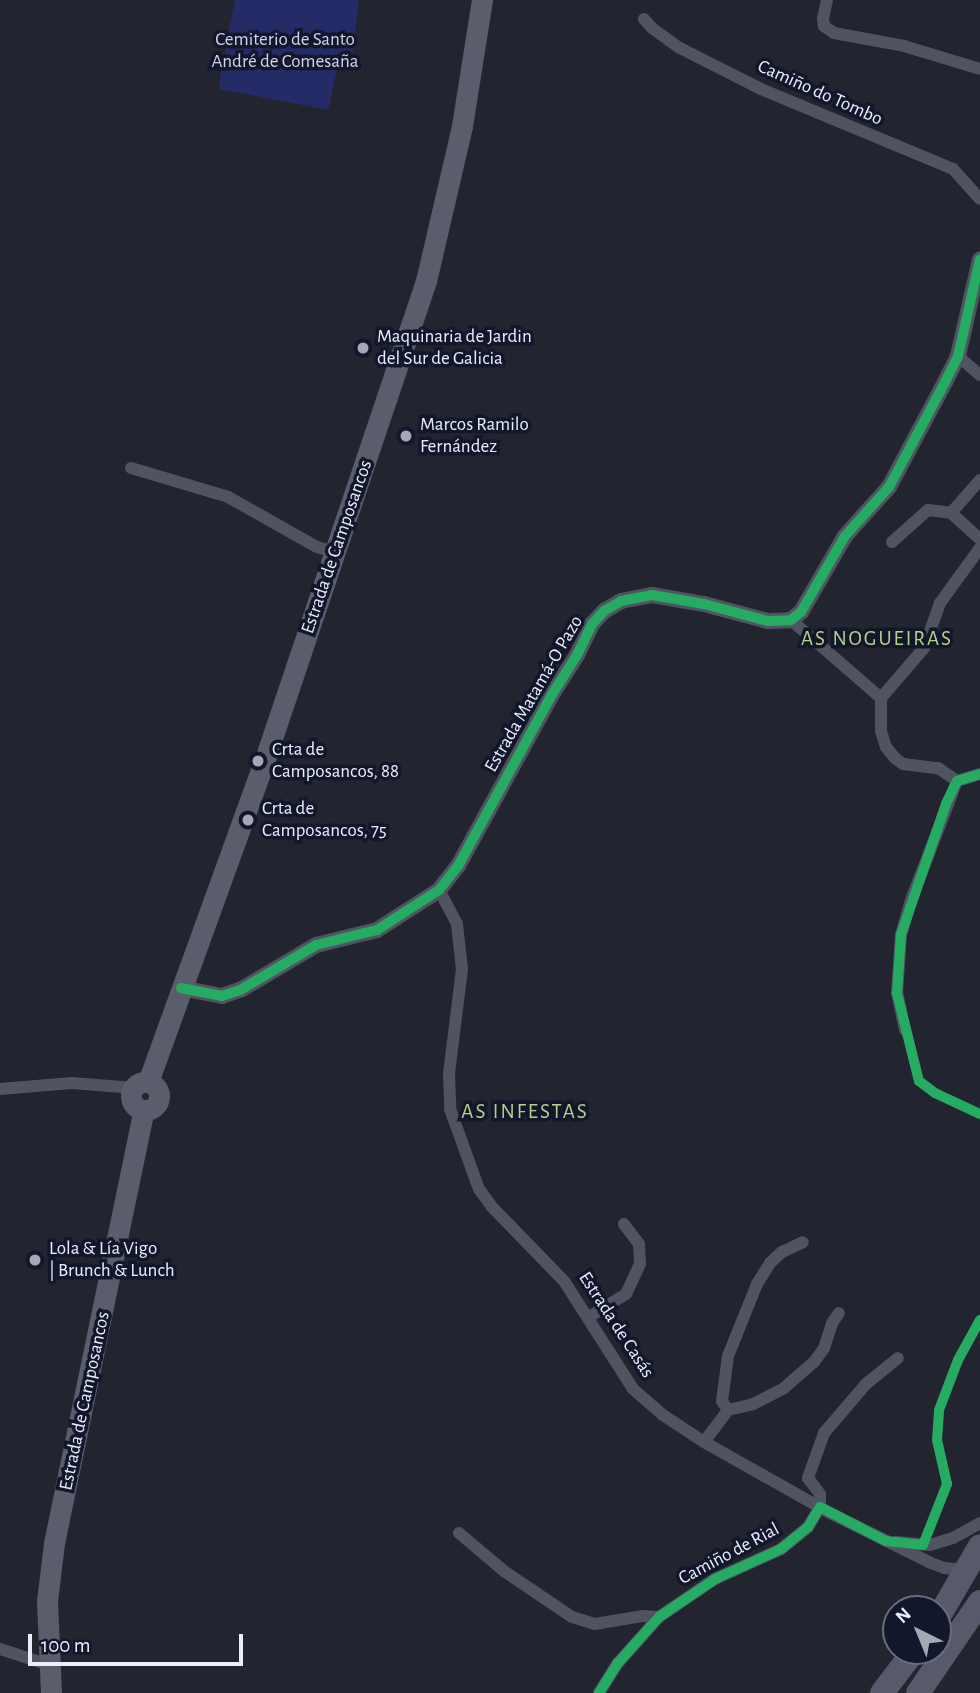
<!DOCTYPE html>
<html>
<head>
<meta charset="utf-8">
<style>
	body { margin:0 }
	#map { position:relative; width:980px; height:1693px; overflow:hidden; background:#222430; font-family:"Alegreya Sans",sans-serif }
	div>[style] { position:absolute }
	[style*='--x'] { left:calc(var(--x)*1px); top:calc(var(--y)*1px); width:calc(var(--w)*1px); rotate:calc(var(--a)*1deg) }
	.green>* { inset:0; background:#252b66 }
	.minor>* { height:12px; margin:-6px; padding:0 6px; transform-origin:6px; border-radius:6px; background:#515460 }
	.tertiary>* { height:16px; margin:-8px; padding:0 8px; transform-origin:8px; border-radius:8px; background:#515460 }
	.primary>* { height:21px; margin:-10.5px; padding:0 10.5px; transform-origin:10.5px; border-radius:10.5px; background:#5a5d6c }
	.primary>.ring { margin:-10.5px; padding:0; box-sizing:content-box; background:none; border:21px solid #5a5d6c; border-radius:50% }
	.motorway>* { height:24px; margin:-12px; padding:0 12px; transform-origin:12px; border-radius:12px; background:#575a6b }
	.motorway-bridge>* { height:24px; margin:-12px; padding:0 12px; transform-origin:12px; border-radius:12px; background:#575a6b }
	.cycleway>* { height:10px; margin:-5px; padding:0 5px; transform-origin:5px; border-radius:5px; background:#26ab63 }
	.dots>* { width:19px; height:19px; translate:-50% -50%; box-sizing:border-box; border:4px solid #13172b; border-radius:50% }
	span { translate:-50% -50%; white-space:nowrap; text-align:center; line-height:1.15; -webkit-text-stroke:7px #13172b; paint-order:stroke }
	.park-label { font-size:19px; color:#cfd5eb }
	.street-label { font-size:19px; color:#eaedfc }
	.poi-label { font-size:19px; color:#eaedfc }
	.left { translate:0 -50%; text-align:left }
	.neighbourhood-label { font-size:21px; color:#b7d188; letter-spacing:2px }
	.north { position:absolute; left:882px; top:1595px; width:70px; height:70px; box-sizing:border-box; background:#13172b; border:2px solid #696d7f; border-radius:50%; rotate:317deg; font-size:19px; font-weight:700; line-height:28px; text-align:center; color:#eaedfc }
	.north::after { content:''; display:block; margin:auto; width:24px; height:32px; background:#a4a7b5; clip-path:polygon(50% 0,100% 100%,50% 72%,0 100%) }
	.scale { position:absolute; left:28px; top:1634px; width:215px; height:32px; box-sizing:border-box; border:4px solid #eaedfc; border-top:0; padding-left:9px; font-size:21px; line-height:24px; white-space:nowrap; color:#eaedfc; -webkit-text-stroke:5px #13172b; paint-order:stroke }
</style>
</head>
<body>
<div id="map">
	<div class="green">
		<i style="clip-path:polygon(235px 0,359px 0,351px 66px,338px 64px,328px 110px,220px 89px,219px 83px)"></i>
	</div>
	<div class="minor">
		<i style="--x:827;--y:0;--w:19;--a:102"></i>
		<i style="--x:823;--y:19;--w:7;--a:82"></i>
		<i style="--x:824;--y:26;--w:12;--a:35"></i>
		<i style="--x:834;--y:33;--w:71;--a:10.5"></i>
		<i style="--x:904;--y:46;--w:79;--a:16.8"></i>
		<i style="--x:644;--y:19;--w:12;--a:48"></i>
		<i style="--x:652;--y:28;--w:34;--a:36"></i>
		<i style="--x:680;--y:48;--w:91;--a:26.8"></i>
		<i style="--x:761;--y:89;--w:208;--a:22.6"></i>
		<i style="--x:953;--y:169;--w:40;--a:48"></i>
		<i style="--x:958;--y:356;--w:29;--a:41"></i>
		<i style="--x:131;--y:468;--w:101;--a:16.6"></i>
		<i style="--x:228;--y:497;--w:102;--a:29.3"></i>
		<i style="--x:317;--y:547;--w:19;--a:16"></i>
		<i style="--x:951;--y:513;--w:44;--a:-48.7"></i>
		<i style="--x:892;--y:542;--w:48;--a:-41.6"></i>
		<i style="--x:928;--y:510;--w:23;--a:7"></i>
		<i style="--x:951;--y:513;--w:39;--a:42"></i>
		<i style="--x:791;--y:620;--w:119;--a:40.9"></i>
		<i style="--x:881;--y:698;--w:33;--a:90"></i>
		<i style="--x:881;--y:731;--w:17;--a:73"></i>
		<i style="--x:886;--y:747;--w:14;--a:51"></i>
		<i style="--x:895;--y:758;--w:10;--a:37"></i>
		<i style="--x:903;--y:764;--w:35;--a:7"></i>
		<i style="--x:938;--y:768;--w:23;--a:34"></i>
		<i style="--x:881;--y:698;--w:66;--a:-49.3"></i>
		<i style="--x:924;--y:648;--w:48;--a:-70.4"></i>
		<i style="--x:940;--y:603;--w:68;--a:-54"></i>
		<i style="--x:957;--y:781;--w:24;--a:-17"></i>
		<i style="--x:439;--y:890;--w:38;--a:62"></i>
		<i style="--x:457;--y:924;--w:45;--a:83.7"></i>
		<i style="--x:462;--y:969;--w:105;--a:97.1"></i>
		<i style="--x:449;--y:1073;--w:36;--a:88"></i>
		<i style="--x:450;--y:1109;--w:85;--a:70.1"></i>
		<i style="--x:479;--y:1189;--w:22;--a:54"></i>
		<i style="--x:492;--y:1207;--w:103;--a:45.8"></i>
		<i style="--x:564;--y:1281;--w:128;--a:57.4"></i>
		<i style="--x:633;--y:1389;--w:40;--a:41"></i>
		<i style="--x:663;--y:1415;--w:49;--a:33.4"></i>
		<i style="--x:704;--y:1442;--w:145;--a:29.4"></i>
		<i style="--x:830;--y:1513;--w:113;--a:26.3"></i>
		<i style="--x:931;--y:1563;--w:14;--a:21"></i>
		<i style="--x:944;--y:1568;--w:25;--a:5"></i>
		<i style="--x:905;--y:1030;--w:38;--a:-102"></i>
		<i style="--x:897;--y:993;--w:58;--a:-86.1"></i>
		<i style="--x:901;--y:935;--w:36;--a:-74"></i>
		<i style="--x:911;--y:900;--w:128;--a:-68.9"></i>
		<i style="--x:0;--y:1089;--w:72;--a:-4.8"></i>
		<i style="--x:72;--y:1083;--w:62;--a:4.6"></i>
		<i style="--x:589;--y:1317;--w:44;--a:-31.9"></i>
		<i style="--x:626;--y:1294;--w:33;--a:-65"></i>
		<i style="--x:640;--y:1264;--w:20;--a:-93"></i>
		<i style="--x:639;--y:1244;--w:25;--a:-127"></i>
		<i style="--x:728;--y:1410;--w:11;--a:-124"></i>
		<i style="--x:722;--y:1401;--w:45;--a:-82.4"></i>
		<i style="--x:728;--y:1356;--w:78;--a:-68.1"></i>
		<i style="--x:757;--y:1284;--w:25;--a:-58"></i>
		<i style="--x:770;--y:1263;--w:16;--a:-43"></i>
		<i style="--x:782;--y:1252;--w:23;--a:-25"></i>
		<i style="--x:704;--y:1442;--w:40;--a:-53"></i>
		<i style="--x:728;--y:1410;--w:26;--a:-13"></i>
		<i style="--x:753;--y:1404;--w:35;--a:-27"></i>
		<i style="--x:784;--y:1388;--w:40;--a:-41"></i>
		<i style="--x:814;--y:1362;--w:17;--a:-54"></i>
		<i style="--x:824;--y:1348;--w:26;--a:-72"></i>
		<i style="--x:832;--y:1323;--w:12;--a:-55"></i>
		<i style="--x:820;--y:1507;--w:13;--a:-90"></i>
		<i style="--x:820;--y:1494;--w:20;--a:-127"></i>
		<i style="--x:808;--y:1478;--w:48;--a:-70.4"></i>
		<i style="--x:824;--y:1433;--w:65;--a:-49.4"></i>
		<i style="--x:866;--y:1384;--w:41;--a:-39.1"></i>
		<i style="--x:459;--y:1533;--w:59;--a:40.2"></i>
		<i style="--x:504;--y:1571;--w:82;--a:34.1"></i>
		<i style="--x:572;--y:1617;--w:24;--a:17"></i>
		<i style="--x:595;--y:1624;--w:49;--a:-9.5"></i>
		<i style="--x:643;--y:1616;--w:16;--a:4"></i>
		<i style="--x:896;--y:1542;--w:34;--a:5"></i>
		<i style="--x:930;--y:1545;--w:24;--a:-17"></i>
		<i style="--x:953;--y:1538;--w:31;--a:-29"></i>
		<i style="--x:0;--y:1649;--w:52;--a:18.1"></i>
		<i style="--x:599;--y:1693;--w:36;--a:-58"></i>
		<i style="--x:618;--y:1663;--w:62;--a:-48.3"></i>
		<i style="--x:659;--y:1617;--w:68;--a:-34.2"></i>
		<i style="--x:715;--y:1579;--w:72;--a:-24.4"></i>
		<i style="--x:781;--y:1549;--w:35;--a:-39"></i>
		<i style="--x:808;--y:1527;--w:23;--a:-59"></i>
	</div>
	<div class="tertiary">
		<i style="--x:181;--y:988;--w:42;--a:11"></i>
		<i style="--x:222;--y:996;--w:21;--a:-19"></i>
		<i style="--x:242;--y:989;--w:86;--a:-30.7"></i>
		<i style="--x:316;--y:945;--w:63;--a:-13.8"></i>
		<i style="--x:377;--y:930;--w:74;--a:-32.8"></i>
		<i style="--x:439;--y:890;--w:31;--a:-52"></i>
		<i style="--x:458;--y:866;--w:194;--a:-61.3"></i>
		<i style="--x:551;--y:696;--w:49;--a:-57.6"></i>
		<i style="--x:577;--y:655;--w:34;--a:-64"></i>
		<i style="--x:592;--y:624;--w:18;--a:-47"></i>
		<i style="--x:604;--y:611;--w:20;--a:-30"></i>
		<i style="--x:621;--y:601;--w:32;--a:-11"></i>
		<i style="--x:652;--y:595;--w:53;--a:9.8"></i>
		<i style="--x:704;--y:604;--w:66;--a:14.9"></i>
		<i style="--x:768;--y:621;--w:23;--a:-2"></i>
		<i style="--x:791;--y:620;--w:13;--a:-39"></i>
		<i style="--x:801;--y:612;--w:88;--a:-59.9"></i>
		<i style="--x:845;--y:536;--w:66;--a:-48.1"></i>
		<i style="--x:889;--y:487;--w:119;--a:-61.9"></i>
		<i style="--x:945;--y:382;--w:29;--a:-63"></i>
		<i style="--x:958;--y:356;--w:99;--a:-77.2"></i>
	</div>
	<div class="primary">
		<i class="ring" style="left:131px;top:1082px;width:7px;height:7px"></i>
		<i style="--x:148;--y:1082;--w:337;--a:-70.1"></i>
		<i style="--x:263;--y:765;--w:511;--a:-71.39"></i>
		<i style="--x:426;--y:281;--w:159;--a:-76.9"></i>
		<i style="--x:462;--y:126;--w:128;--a:-81"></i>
		<i style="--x:51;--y:1693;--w:92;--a:-92.5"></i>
		<i style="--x:47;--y:1601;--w:58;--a:-83.1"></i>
		<i style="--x:54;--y:1543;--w:442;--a:-78.3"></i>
	</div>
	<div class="motorway">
		<i style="--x:882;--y:1693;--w:53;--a:-52.7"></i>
		<i style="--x:918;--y:1693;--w:110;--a:-55.7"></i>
	</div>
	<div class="motorway-bridge">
		<i style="--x:942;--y:1611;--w:75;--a:-59.7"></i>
	</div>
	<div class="cycleway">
		<i style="--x:980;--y:774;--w:24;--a:163"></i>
		<i style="--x:957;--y:781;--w:25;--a:116"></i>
		<i style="--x:946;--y:804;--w:139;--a:109"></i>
		<i style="--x:901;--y:935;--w:58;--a:93.9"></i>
		<i style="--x:897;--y:993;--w:91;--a:76"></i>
		<i style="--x:919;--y:1081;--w:20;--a:37"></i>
		<i style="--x:935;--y:1093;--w:50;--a:25"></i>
		<i style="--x:181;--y:988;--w:42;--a:11"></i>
		<i style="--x:222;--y:996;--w:21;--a:-19"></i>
		<i style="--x:242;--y:989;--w:86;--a:-30.7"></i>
		<i style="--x:316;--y:945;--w:63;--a:-13.8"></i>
		<i style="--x:377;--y:930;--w:74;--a:-32.8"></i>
		<i style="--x:439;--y:890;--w:31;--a:-52"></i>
		<i style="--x:458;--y:866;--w:194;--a:-61.3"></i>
		<i style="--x:551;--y:696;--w:49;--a:-57.6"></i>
		<i style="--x:577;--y:655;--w:34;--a:-64"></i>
		<i style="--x:592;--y:624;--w:18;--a:-47"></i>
		<i style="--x:604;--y:611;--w:20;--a:-30"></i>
		<i style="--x:621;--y:601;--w:32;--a:-11"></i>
		<i style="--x:652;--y:595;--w:53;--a:9.8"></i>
		<i style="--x:704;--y:604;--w:66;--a:14.9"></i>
		<i style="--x:768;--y:621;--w:23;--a:-2"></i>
		<i style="--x:791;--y:620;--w:13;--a:-39"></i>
		<i style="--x:801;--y:612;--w:88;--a:-59.9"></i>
		<i style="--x:845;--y:536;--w:66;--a:-48.1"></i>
		<i style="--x:889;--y:487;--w:119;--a:-61.9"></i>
		<i style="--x:945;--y:382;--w:29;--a:-63"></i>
		<i style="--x:958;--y:356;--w:99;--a:-77.2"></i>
		<i style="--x:599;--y:1693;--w:36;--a:-58"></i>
		<i style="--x:618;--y:1663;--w:62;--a:-48.3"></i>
		<i style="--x:659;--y:1617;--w:68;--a:-34.2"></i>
		<i style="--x:715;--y:1579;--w:72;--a:-24.4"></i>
		<i style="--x:781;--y:1549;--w:35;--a:-39"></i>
		<i style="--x:808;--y:1527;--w:23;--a:-59"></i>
		<i style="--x:820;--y:1507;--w:74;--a:27.3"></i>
		<i style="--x:886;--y:1541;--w:37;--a:6"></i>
		<i style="--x:923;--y:1545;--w:66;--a:-68.5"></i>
		<i style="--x:947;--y:1484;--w:45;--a:-102.8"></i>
		<i style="--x:937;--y:1440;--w:30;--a:-86"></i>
		<i style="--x:939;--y:1410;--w:53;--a:-69.2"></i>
		<i style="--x:958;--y:1360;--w:46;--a:-61.2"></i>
	</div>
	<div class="dots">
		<i style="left:363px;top:348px;background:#a4a7b5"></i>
		<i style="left:406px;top:436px;background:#a4a7b5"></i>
		<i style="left:258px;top:761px;background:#a4a7b5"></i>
		<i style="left:248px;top:820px;background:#a4a7b5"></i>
		<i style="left:35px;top:1260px;background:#a4a7b5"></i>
	</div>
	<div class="park-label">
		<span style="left:285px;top:51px">Cemiterio de Santo<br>André de Comesaña</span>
	</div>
	<div class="street-label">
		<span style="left:820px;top:93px;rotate:24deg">Camiño do Tombo</span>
		<span style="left:337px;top:547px;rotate:-71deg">Estrada de Camposancos</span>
		<span style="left:534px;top:694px;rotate:-60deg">Estrada Matamá-O Pazo</span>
		<span style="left:616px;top:1325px;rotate:57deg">Estrada de Casás</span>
		<span style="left:85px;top:1401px;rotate:-78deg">Estrada de Camposancos</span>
		<span style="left:729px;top:1554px;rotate:-28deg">Camiño de Rial</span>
	</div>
	<div class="poi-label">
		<span class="left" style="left:377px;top:348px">Maquinaria de Jardin<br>del Sur de Galicia</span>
		<span class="left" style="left:420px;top:436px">Marcos Ramilo<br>Fernández</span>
		<span class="left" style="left:272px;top:761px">Crta de<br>Camposancos, 88</span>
		<span class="left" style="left:262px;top:820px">Crta de<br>Camposancos, 75</span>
		<span class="left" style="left:49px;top:1260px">Lola &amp; Lía Vigo<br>| Brunch &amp; Lunch</span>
	</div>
	<div class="neighbourhood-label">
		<span style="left:877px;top:639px">AS NOGUEIRAS</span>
		<span style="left:525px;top:1112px">AS INFESTAS</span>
	</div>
	<div class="north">N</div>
	<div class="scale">100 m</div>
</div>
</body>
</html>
